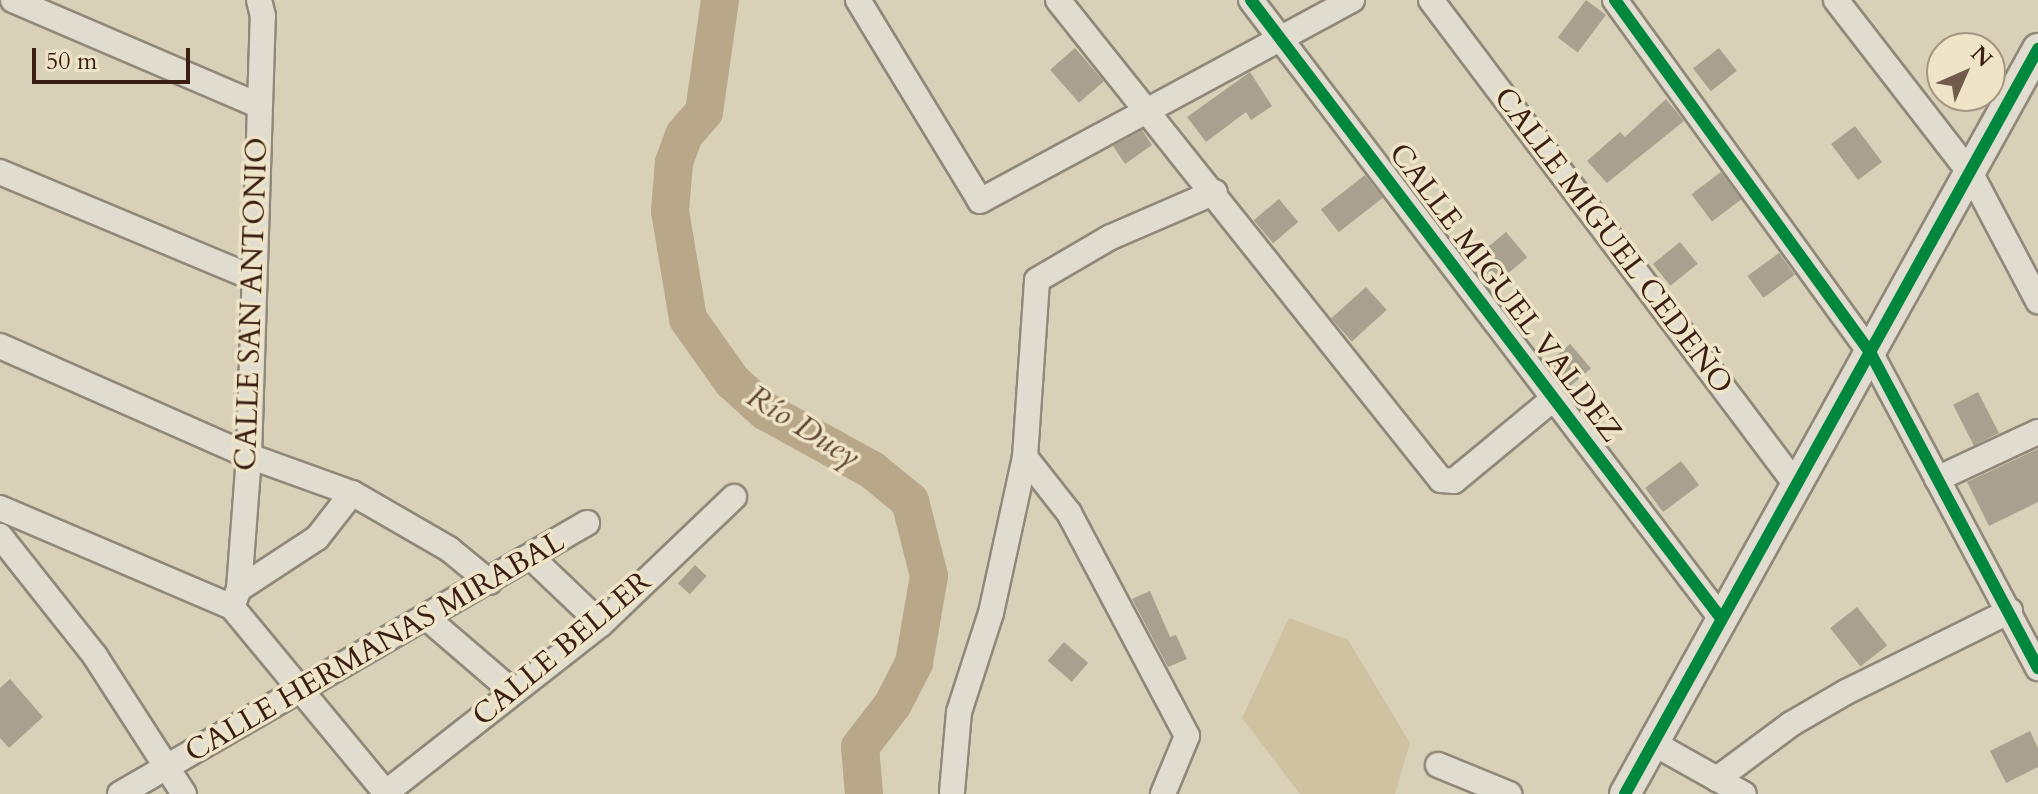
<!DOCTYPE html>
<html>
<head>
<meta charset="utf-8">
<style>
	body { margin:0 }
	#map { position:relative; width:2038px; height:794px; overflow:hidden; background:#d8d0b7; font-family:Cardo,serif }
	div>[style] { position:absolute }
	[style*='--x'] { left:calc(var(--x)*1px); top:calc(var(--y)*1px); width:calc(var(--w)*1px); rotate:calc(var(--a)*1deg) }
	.green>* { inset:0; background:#d0c2a1 }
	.river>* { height:38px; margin:-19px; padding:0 19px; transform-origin:19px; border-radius:19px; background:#b8a889 }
	.building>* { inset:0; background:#a9a190; transform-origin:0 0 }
	.roads { filter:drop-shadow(2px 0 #908879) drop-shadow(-2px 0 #908879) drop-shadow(0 2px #908879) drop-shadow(0 -2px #908879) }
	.minor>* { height:24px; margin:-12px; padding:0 12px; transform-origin:12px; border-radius:12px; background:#e0dcd0 }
	.tertiary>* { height:30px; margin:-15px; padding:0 15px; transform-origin:15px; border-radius:15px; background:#e0dcd0 }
	.cycleway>* { height:12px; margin:-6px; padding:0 6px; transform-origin:6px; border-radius:6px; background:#00873e }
	span { translate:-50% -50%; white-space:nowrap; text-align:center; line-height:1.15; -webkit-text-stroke:7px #efe4c7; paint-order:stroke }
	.street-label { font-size:30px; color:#391e11 }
	.water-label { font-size:32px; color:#614834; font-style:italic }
	.north { position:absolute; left:1926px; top:32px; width:80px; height:80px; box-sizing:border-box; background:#efe4c7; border:2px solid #a6957e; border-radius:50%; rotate:45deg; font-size:22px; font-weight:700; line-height:32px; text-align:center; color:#391e11 }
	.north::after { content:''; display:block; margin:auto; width:28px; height:36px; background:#715c4b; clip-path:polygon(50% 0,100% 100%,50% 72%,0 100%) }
	.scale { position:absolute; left:32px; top:48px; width:158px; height:36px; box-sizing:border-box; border:4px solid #391e11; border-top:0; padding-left:10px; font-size:24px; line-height:28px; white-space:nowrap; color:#391e11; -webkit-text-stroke:6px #efe4c7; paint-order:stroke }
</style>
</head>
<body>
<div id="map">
	<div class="green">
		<i style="clip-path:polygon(1289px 618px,1348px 640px,1410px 743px,1395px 794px,1300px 794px,1242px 718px)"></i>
	</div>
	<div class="river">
		<i style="--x:720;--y:0;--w:113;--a:98.1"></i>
		<i style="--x:704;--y:112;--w:30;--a:131"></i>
		<i style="--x:684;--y:135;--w:29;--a:110"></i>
		<i style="--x:674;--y:162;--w:49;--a:94.7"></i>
		<i style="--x:670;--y:211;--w:109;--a:80.5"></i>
		<i style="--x:688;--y:319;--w:76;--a:54.6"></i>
		<i style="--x:732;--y:381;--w:45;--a:42.3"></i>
		<i style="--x:765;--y:411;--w:122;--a:28.9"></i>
		<i style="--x:872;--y:470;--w:49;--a:39.2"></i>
		<i style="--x:910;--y:501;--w:77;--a:75.8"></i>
		<i style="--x:929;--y:576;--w:88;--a:99.8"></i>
		<i style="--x:914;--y:663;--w:46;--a:117.1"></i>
		<i style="--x:893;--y:704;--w:54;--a:127.5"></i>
		<i style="--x:860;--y:747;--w:47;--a:85.1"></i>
	</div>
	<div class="building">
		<i style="left:1586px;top:0;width:25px;height:47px;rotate:37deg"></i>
		<i style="left:1075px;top:48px;width:44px;height:33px;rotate:49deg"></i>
		<i style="left:1719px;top:48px;width:29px;height:33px;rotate:52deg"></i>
		<i style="clip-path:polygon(1250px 72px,1272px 106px,1251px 120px,1246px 112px,1206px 142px,1187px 117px)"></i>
		<i style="clip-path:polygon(1666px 99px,1684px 121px,1607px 183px,1587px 161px,1620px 132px,1625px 137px)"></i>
		<i style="left:1855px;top:126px;width:45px;height:30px;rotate:53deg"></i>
		<i style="clip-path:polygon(1142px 130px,1152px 145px,1125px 164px,1113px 146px)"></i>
		<i style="left:1721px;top:172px;width:34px;height:37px;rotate:53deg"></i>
		<i style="left:1365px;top:175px;width:29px;height:56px;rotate:52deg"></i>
		<i style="left:1279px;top:199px;width:30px;height:33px;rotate:50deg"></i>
		<i style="left:1506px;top:232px;width:33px;height:41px;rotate:50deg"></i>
		<i style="left:1680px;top:242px;width:28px;height:35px;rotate:51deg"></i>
		<i style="left:1779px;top:253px;width:27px;height:39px;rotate:54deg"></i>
		<i style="left:1366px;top:287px;width:31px;height:47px;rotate:48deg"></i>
		<i style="left:1570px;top:344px;width:32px;height:31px;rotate:49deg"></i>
		<i style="left:1978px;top:392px;width:46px;height:28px;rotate:63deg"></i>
		<i style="clip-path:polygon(2038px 449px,2038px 502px,1989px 526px,1967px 482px)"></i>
		<i style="left:1681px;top:461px;width:30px;height:45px;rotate:53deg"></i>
		<i style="left:695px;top:565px;width:16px;height:25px;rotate:43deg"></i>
		<i style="clip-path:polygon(1150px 591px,1170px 637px,1176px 635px,1187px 659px,1168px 667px,1132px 599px)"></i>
		<i style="left:1857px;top:607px;width:49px;height:34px;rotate:52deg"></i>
		<i style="left:1064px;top:642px;width:32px;height:25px;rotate:41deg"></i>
		<i style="clip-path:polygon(10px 679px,43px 717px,9px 748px,0 738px,0 688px)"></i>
		<i style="clip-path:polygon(2030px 731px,2038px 748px,2038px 767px,2006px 783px,1990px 751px)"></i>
	</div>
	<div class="roads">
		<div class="minor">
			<i style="--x:13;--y:0;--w:267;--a:23.2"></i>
			<i style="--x:858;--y:0;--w:235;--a:58.7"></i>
			<i style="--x:980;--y:201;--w:423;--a:-28.4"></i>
			<i style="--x:1058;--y:0;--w:614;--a:51.41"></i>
			<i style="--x:1441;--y:480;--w:13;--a:4"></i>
			<i style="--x:1454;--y:481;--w:127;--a:-39.6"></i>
			<i style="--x:1251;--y:0;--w:775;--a:52.76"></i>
			<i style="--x:1431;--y:0;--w:605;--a:53"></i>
			<i style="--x:1615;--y:0;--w:437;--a:54.1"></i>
			<i style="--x:1871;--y:354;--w:356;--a:62"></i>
			<i style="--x:1836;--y:0;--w:220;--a:52.2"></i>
			<i style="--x:1971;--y:174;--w:144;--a:62.2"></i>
			<i style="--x:0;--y:172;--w:275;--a:22.7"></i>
			<i style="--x:0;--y:346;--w:272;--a:23.8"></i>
			<i style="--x:249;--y:456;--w:109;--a:19.8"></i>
			<i style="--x:352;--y:493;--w:112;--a:30"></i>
			<i style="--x:449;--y:549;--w:52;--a:39.5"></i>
			<i style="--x:1025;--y:457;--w:71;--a:51.8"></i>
			<i style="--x:1069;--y:513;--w:252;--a:62.1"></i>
			<i style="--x:1187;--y:736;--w:63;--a:112.5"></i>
			<i style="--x:1937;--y:479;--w:111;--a:-25"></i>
			<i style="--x:0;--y:508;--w:252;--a:23.1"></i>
			<i style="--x:232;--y:607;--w:241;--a:50.4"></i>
			<i style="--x:0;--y:536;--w:153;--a:51.6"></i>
			<i style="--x:95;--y:656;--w:164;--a:57.2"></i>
			<i style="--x:532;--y:558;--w:95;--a:43.7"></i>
			<i style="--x:239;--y:589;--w:93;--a:-33.2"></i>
			<i style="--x:317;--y:538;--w:57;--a:-52.1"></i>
			<i style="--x:232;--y:607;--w:19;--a:-69"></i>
			<i style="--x:239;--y:589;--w:133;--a:-85.7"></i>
			<i style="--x:249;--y:456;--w:440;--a:-88.2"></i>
			<i style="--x:263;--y:16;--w:16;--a:-104"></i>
			<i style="--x:427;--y:618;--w:113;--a:40.7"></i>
			<i style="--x:1653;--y:743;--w:104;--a:29.3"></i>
			<i style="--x:1438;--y:765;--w:77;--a:22.2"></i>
			<i style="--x:1717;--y:779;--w:92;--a:-36.6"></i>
			<i style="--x:1791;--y:724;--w:64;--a:-30.2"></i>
			<i style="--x:1846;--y:692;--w:183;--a:-26.3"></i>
			<i style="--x:952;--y:792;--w:80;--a:-85"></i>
			<i style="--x:959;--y:712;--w:104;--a:-72.1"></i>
			<i style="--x:991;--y:613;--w:160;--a:-77.7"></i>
			<i style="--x:1025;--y:457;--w:177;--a:-86.1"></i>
			<i style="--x:1037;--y:280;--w:86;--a:-30.2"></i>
			<i style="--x:1111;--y:237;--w:113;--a:-23.4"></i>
			<i style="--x:120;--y:794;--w:540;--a:-30.13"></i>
			<i style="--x:384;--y:794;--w:276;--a:-38.1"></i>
			<i style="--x:601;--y:624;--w:184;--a:-43.7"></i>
		</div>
		<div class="tertiary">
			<i style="--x:1625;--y:794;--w:852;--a:-61"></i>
		</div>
	</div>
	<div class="cycleway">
		<i style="--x:1251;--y:0;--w:775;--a:52.76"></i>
		<i style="--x:1615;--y:0;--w:437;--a:54.1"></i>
		<i style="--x:1871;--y:354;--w:356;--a:62"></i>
		<i style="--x:1625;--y:794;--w:852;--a:-61"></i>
	</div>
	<div class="street-label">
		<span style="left:1613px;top:241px;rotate:53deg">CALLE MIGUEL CEDEÑO</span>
		<span style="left:1505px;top:293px;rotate:53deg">CALLE MIGUEL VALDEZ</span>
		<span style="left:252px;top:304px;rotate:-88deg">CALLE SAN ANTONIO</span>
		<span style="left:375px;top:647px;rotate:-30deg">CALLE HERMANAS MIRABAL</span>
		<span style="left:562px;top:649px;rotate:-40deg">CALLE BELLER</span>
	</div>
	<div class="water-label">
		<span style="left:803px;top:427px;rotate:32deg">Río Duey</span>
	</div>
	<div class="north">N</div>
	<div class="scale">50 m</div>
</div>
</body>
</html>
